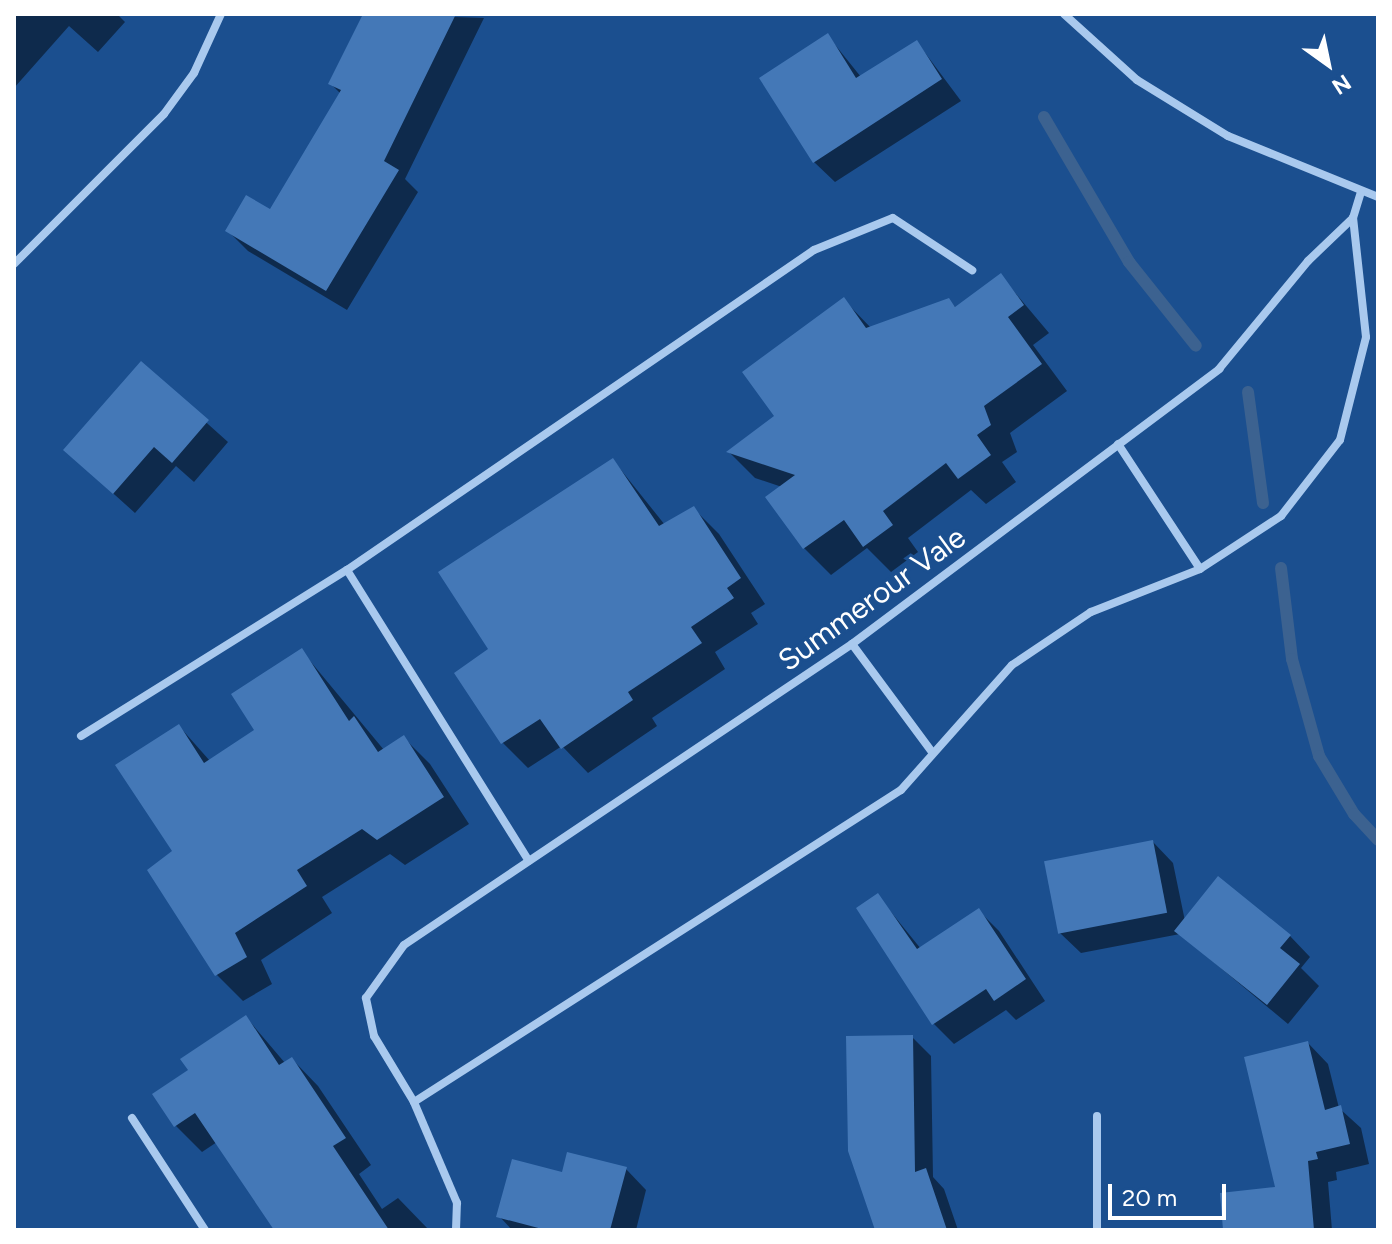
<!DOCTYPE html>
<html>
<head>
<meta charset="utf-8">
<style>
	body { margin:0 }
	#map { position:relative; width:1392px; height:1244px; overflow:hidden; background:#1b4f8f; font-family:Figtree,sans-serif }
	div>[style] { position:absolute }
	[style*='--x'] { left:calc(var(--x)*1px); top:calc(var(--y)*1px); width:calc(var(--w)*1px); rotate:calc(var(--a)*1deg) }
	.shadow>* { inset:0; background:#0007 }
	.stream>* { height:12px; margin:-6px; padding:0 6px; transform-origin:6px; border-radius:6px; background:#3c6290 }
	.building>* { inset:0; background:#4478b7; transform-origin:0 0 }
	.minor>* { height:8px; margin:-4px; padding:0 4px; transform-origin:4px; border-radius:4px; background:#a9c9ee }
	span { translate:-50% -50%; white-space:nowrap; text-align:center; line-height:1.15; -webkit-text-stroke:6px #1b4f8f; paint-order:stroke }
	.street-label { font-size:30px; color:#fff }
	.frame { position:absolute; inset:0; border:16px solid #fff; pointer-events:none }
	.north { position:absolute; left:1288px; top:24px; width:80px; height:80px; -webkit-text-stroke:6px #1b4f8f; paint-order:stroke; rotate:147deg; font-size:22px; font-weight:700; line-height:32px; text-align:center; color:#fff }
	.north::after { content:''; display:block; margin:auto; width:28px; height:36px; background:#fff; clip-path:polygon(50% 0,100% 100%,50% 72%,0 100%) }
	.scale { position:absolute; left:1108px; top:1184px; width:118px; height:36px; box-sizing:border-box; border:4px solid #fff; border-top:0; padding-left:10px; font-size:24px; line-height:28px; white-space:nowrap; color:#fff; -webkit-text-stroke:6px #1b4f8f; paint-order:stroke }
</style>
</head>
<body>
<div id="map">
	<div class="shadow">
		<i style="clip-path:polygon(14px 14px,117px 14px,125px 22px,98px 52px,69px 26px,14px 88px)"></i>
		<i style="clip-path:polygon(365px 14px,484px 18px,405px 179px,418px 192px,347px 310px,248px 251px,227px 230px,270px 211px,341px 94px,331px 84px)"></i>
		<i style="clip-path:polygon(828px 36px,861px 77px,917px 42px,961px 101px,835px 182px,814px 162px)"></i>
		<i style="clip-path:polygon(1001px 276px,1049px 333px,1033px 345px,1067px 391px,1010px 433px,1017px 452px,1002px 462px,1016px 482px,986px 504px,971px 490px,908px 538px,918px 552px,891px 572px,867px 548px,831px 575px,804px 548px,782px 487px,755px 478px,729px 452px,777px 417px,844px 300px,872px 329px,949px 300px,956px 308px)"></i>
		<i style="clip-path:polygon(141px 364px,228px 442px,194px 482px,176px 466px,135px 513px,65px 450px)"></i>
		<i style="clip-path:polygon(613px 460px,665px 525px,694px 509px,719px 534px,765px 604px,751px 613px,758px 624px,715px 652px,725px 669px,652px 718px,657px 726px,588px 773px,562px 746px,528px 768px,503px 743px,456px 673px,491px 650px)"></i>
		<i style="clip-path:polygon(301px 650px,384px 750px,404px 738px,430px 764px,469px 824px,405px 865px,390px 854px,322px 897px,332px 913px,261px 960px,272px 984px,243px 1001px,217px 975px,174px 852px,179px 726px,210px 761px,257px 731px)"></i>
		<i style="clip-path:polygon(1153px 842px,1173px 863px,1185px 921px,1290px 936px,1310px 957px,1301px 968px,1319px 986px,1288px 1024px,1180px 934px,1081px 953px,1060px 933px)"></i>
		<i style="clip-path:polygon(878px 896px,921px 949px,979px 911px,999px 931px,1045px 1001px,1016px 1020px,1006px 1010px,954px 1044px,934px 1024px)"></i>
		<i style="clip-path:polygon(246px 1017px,285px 1063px,292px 1059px,318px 1086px,371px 1165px,359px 1174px,382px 1209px,398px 1198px,429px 1230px,277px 1230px,217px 1142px,202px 1152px,176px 1126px,190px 1071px)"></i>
		<i style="clip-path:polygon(912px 1037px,931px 1056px,933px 1177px,944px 1189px,958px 1230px,878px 1230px)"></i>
		<i style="clip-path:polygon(1308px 1043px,1328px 1064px,1339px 1108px,1361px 1128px,1369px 1164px,1336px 1172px,1337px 1180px,1328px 1182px,1332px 1230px,1225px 1230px,1278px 1189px)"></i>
		<i style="clip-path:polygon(626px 1169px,646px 1190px,636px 1230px,512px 1230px,499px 1216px,563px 1175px)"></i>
	</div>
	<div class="stream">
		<i style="--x:1044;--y:117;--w:168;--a:59.6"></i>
		<i style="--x:1129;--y:262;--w:107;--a:51.4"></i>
		<i style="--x:1248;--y:392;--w:112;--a:82.3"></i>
		<i style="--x:1281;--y:568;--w:92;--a:83.1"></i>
		<i style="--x:1292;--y:659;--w:101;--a:74.4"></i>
		<i style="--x:1319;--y:756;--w:68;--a:58.9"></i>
		<i style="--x:1354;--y:814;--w:35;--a:47"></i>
	</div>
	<div class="building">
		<i style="clip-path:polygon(363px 14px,456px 14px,384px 161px,399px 170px,326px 291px,225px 231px,246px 195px,270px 209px,341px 90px,328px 84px)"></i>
		<i style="clip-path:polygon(828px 33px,856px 78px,917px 40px,942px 79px,813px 163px,759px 78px)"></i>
		<i style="clip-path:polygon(1001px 273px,1024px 305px,1008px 317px,1042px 364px,984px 406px,991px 425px,977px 435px,991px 455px,958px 479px,946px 463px,883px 511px,893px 525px,863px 547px,844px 520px,803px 549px,765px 497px,795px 475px,726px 452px,774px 416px,742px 372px,844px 297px,866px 328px,949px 298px,955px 307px)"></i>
		<i style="clip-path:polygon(141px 361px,209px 420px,172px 463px,154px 447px,113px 494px,63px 450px)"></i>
		<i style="clip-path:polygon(613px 458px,659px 526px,694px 506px,741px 578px,727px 588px,734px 598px,691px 627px,702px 643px,628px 692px,633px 700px,561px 749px,540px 719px,501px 744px,454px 673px,488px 649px,438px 572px)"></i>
		<i style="clip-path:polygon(302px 648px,349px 721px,354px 716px,378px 752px,404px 735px,444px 797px,377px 840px,362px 829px,297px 870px,307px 886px,235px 933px,247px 957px,215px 976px,147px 870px,172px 851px,115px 765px,179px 724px,204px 763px,254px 730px,231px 694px)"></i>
		<i style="left:1153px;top:840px;width:74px;height:111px;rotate:79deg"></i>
		<i style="clip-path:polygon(1218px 876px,1291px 935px,1280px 948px,1300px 964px,1267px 1005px,1174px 931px)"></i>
		<i style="clip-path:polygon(878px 893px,917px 949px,979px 908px,1026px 979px,994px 1001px,986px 989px,932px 1025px,856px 908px)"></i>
		<i style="clip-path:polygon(246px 1015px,279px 1065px,292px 1057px,346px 1138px,333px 1146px,389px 1230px,274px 1230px,195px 1113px,174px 1127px,152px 1094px,188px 1070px,180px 1059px)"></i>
		<i style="clip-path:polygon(913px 1035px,915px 1172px,926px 1168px,947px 1230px,875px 1230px,848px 1151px,846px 1036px)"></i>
		<i style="clip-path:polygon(1308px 1041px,1325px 1110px,1341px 1105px,1350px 1144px,1316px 1152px,1318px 1159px,1308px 1161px,1314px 1230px,1223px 1230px,1220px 1193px,1275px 1187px,1244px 1057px)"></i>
		<i style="clip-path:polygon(567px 1152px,627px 1167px,610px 1230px,546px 1230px,496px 1217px,512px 1159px,562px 1172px)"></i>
	</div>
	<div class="minor">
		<i style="--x:1064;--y:14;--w:98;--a:42.1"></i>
		<i style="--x:1137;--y:80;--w:107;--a:31.6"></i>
		<i style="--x:1228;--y:136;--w:162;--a:22.1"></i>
		<i style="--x:14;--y:264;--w:212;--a:-45"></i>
		<i style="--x:164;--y:114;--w:51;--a:-53.8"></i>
		<i style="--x:194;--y:73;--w:65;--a:-65.4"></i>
		<i style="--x:1118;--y:444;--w:149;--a:56.7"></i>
		<i style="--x:347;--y:570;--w:566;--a:-34.42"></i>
		<i style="--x:814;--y:250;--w:85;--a:-22.1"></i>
		<i style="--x:893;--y:218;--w:95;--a:33.4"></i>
		<i style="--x:852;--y:644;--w:134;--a:53.5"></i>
		<i style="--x:81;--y:736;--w:314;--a:-32"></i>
		<i style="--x:347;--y:570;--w:343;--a:58"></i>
		<i style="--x:414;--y:1102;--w:578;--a:-32.65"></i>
		<i style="--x:901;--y:790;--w:167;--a:-48.4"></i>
		<i style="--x:1012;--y:665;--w:95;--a:-33.9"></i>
		<i style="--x:1091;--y:612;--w:117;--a:-21.5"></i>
		<i style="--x:1200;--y:569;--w:97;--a:-33.2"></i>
		<i style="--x:1281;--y:516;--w:96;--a:-52.2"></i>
		<i style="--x:1340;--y:440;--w:106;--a:-75.8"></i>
		<i style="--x:1366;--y:337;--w:120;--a:-96.2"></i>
		<i style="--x:1097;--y:1116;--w:114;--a:90"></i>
		<i style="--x:132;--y:1118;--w:134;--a:56.9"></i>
		<i style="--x:456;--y:1230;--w:27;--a:-88"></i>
		<i style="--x:457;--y:1203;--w:110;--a:-113.1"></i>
		<i style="--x:414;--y:1102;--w:77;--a:-121.2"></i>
		<i style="--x:374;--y:1036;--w:39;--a:-102"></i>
		<i style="--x:366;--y:998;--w:65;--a:-54.4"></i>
		<i style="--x:404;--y:945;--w:540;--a:-33.9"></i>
		<i style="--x:852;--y:644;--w:459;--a:-36.8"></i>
		<i style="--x:1219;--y:369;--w:140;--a:-50.5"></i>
		<i style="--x:1308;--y:261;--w:62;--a:-43.7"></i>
		<i style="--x:1353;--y:218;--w:28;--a:-73"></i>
	</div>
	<div class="street-label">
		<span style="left:872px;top:599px;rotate:-36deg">Summerour Vale</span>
	</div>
	<div class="frame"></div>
	<div class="north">N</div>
	<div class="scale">20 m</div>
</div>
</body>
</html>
